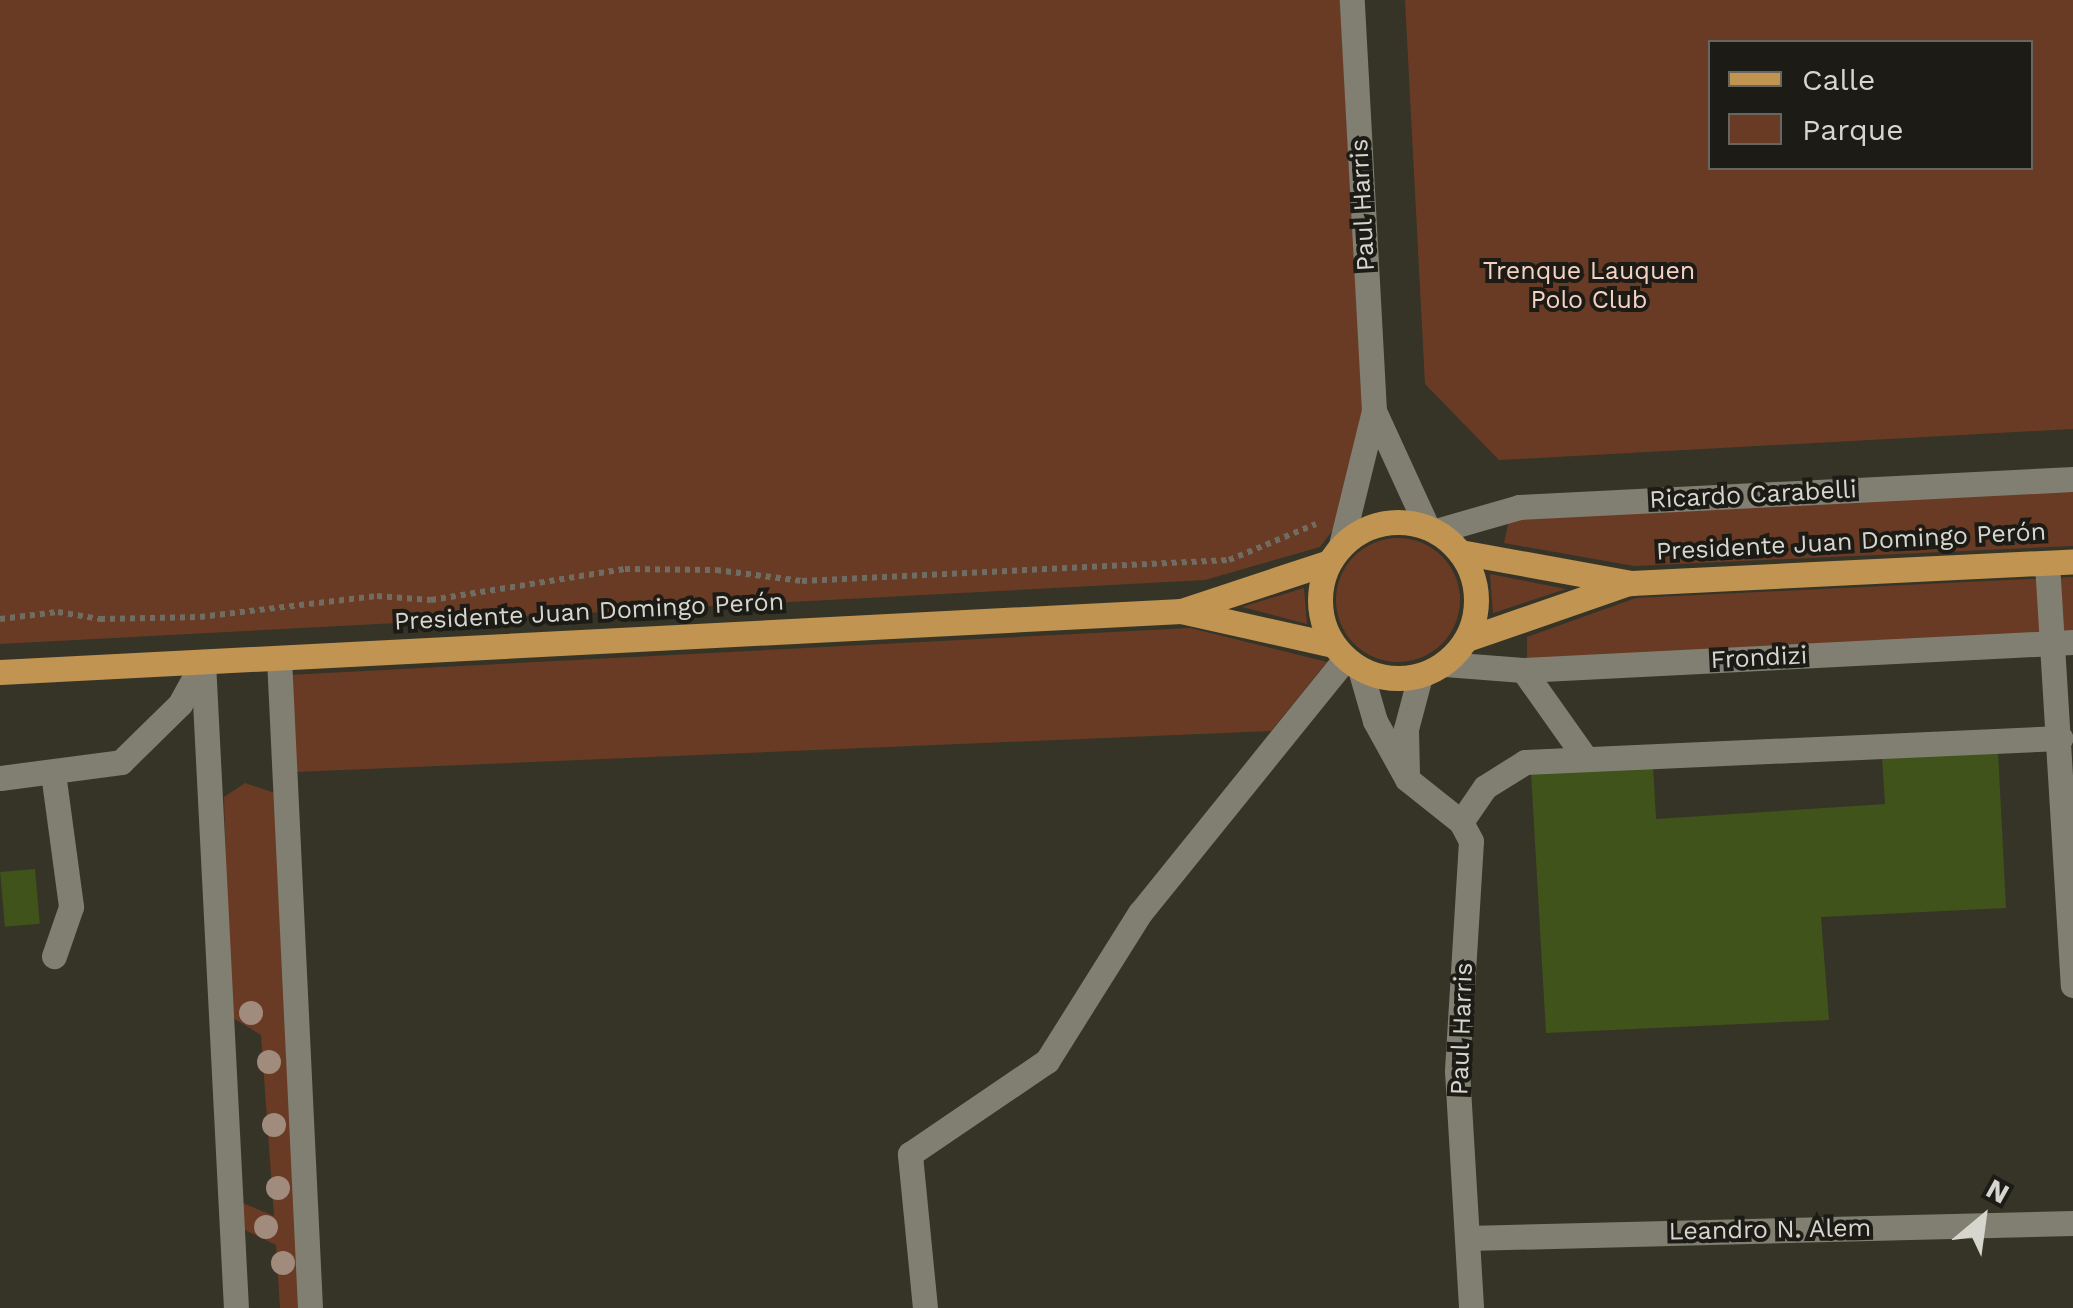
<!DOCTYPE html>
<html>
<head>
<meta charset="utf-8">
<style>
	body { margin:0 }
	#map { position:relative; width:2073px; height:1308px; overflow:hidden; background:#363427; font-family:"Work Sans",sans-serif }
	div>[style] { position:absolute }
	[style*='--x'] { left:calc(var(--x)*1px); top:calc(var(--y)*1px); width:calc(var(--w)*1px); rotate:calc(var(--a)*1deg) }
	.green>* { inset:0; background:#693b25 }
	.round { border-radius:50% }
	.building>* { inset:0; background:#3f531b; transform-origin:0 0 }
	.path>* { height:6px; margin-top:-3px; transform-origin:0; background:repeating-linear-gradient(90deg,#6f6d62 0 5px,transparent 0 10px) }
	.minor>* { height:25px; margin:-12.5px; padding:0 12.5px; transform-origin:12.5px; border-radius:12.5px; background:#817f71 }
	.major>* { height:25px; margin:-12.5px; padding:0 12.5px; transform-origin:12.5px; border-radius:12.5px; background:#c19551 }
	.major>.ring { margin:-12.5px; padding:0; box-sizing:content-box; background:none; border:25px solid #c19551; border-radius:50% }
	.trees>* { width:24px; height:24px; margin:-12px; border-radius:50%; background:#a08b7c }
	span { translate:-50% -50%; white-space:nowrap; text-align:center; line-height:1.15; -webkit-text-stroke:8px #1c1b16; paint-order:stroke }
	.street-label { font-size:25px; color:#d7d6ce }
	.park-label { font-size:25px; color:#f6d2c2 }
	.legend { position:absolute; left:1708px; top:40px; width:325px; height:130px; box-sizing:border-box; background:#1c1b16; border:2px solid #676660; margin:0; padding:12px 18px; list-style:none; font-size:30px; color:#d7d6ce }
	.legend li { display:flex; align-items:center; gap:20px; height:50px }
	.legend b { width:50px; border:2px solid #676660 }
	.north { position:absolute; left:1933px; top:1168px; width:100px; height:100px; -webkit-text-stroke:8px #1c1b16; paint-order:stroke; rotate:29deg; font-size:28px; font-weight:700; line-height:40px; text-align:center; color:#d7d6ce }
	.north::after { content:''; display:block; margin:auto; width:35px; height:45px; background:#d7d6ce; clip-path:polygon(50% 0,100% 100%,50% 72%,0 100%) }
</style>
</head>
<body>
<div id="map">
	<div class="green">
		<i style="clip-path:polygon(0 0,1340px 0,1363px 418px,1335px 527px,1320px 547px,1205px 580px,0 644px)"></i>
		<i style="clip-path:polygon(evenodd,1405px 0,2073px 0,2073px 429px,1499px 460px,1425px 384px,1405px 0,1710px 42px,2030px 42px,2030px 168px,1710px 168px,1710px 42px)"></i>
		<i style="clip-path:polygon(2073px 490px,2073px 546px,1634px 566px,1504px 543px,1509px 520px)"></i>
		<i class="round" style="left:1336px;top:538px;width:124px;height:124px"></i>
		<i style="clip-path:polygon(1490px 574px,1566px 589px,1493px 613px)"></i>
		<i style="clip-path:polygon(2073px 577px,2073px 633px,1527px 660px,1527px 637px,1636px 598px)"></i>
		<i style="clip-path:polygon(1304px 588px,1307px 624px,1242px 607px)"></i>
		<i style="clip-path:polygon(1190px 628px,1327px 662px,1271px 731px,294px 772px,288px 675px)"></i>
		<i style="clip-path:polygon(245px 783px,278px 794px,304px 1308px,280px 1308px,276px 1245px,241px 1228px,240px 1202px,274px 1216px,261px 1035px,230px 1016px,224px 797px)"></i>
	</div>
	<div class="building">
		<i style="clip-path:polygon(1998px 751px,2006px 908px,1821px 917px,1829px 1020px,1546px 1033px,1531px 773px,1653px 766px,1656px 819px,1885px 804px,1882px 757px)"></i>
		<i style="left:35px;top:869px;width:55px;height:35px;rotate:85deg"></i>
	</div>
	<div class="path">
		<i style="--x:0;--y:619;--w:58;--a:-6.9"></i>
		<i style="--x:58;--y:612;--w:43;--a:9.5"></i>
		<i style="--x:100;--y:619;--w:100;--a:-1.1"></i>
		<i style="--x:200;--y:617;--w:178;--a:-6.8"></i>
		<i style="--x:377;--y:596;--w:54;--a:4.2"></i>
		<i style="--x:431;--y:600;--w:196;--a:-9.1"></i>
		<i style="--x:625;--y:569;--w:91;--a:0.6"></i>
		<i style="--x:716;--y:570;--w:87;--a:7.3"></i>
		<i style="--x:802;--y:581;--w:428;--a:-2.8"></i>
		<i style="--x:1229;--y:560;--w:94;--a:-22.5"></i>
	</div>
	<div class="minor">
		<i style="--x:1374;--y:411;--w:128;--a:65.4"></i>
		<i style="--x:1436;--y:531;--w:86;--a:-16.1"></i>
		<i style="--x:1519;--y:507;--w:555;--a:-2.89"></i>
		<i style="--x:1341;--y:545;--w:138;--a:-76.2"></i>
		<i style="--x:1374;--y:411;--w:412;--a:-93.1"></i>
		<i style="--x:2047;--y:563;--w:423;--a:86.5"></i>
		<i style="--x:279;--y:658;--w:651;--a:87.27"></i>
		<i style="--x:203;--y:662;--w:647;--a:87.08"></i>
		<i style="--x:1445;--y:664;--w:78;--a:4.4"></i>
		<i style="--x:1523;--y:670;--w:551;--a:-2.91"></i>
		<i style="--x:1360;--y:669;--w:54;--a:73.9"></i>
		<i style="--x:1375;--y:721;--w:66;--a:61.1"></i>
		<i style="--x:1407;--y:779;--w:69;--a:38.5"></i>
		<i style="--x:1461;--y:822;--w:21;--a:62"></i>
		<i style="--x:1471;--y:841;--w:230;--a:93.5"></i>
		<i style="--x:1457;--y:1071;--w:237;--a:86.6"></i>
		<i style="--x:1523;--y:670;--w:109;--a:54.7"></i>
		<i style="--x:53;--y:773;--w:135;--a:82.3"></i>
		<i style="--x:71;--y:907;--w:52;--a:109.1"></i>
		<i style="--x:1407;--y:774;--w:45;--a:-91.3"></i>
		<i style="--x:1406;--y:729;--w:55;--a:-75.2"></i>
		<i style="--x:0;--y:778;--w:122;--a:-7.5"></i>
		<i style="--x:121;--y:762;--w:83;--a:-44.5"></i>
		<i style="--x:180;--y:704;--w:48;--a:-61.3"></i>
		<i style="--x:1461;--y:822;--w:42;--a:-55.6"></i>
		<i style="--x:1485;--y:787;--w:47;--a:-32"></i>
		<i style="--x:1525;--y:762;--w:536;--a:-2.57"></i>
		<i style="--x:1468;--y:1238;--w:605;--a:-1.42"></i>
		<i style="--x:925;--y:1308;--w:155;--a:-95.6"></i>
		<i style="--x:910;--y:1154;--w:166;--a:-34.2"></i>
		<i style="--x:1047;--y:1061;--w:175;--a:-57.9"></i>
		<i style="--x:1140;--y:913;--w:326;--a:-51.1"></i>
	</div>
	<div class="major">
		<i class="ring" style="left:1320px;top:522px;width:131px;height:131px"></i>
		<i style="--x:1460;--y:552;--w:174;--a:10.3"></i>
		<i style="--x:1631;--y:583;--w:443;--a:-2.8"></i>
		<i style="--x:1181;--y:611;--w:156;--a:12.6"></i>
		<i style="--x:1467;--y:639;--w:168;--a:-19.1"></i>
		<i style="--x:0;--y:672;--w:1183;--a:-2.96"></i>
		<i style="--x:1181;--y:611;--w:156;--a:-18.3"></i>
	</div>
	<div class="trees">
		<i style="left:251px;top:1013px"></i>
		<i style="left:269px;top:1062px"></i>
		<i style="left:274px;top:1125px"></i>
		<i style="left:278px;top:1188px"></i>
		<i style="left:266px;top:1227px"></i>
		<i style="left:283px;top:1263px"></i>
	</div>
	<div class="street-label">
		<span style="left:1363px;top:205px;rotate:-93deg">Paul Harris</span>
		<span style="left:1753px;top:495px;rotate:-3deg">Ricardo Carabelli</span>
		<span style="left:1851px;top:542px;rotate:-3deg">Presidente Juan Domingo Perón</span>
		<span style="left:589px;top:612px;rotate:-3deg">Presidente Juan Domingo Perón</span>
		<span style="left:1759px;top:658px;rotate:-3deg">Frondizi</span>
		<span style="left:1462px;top:1029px;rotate:-88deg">Paul Harris</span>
		<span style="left:1770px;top:1230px;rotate:-1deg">Leandro N. Alem</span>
	</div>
	<div class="park-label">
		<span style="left:1589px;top:286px">Trenque Lauquen<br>Polo Club</span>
	</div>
	<ul class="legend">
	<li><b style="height:12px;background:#c19551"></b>Calle</li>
	<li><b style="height:28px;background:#693b25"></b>Parque</li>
	</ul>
	<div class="north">N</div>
</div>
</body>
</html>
